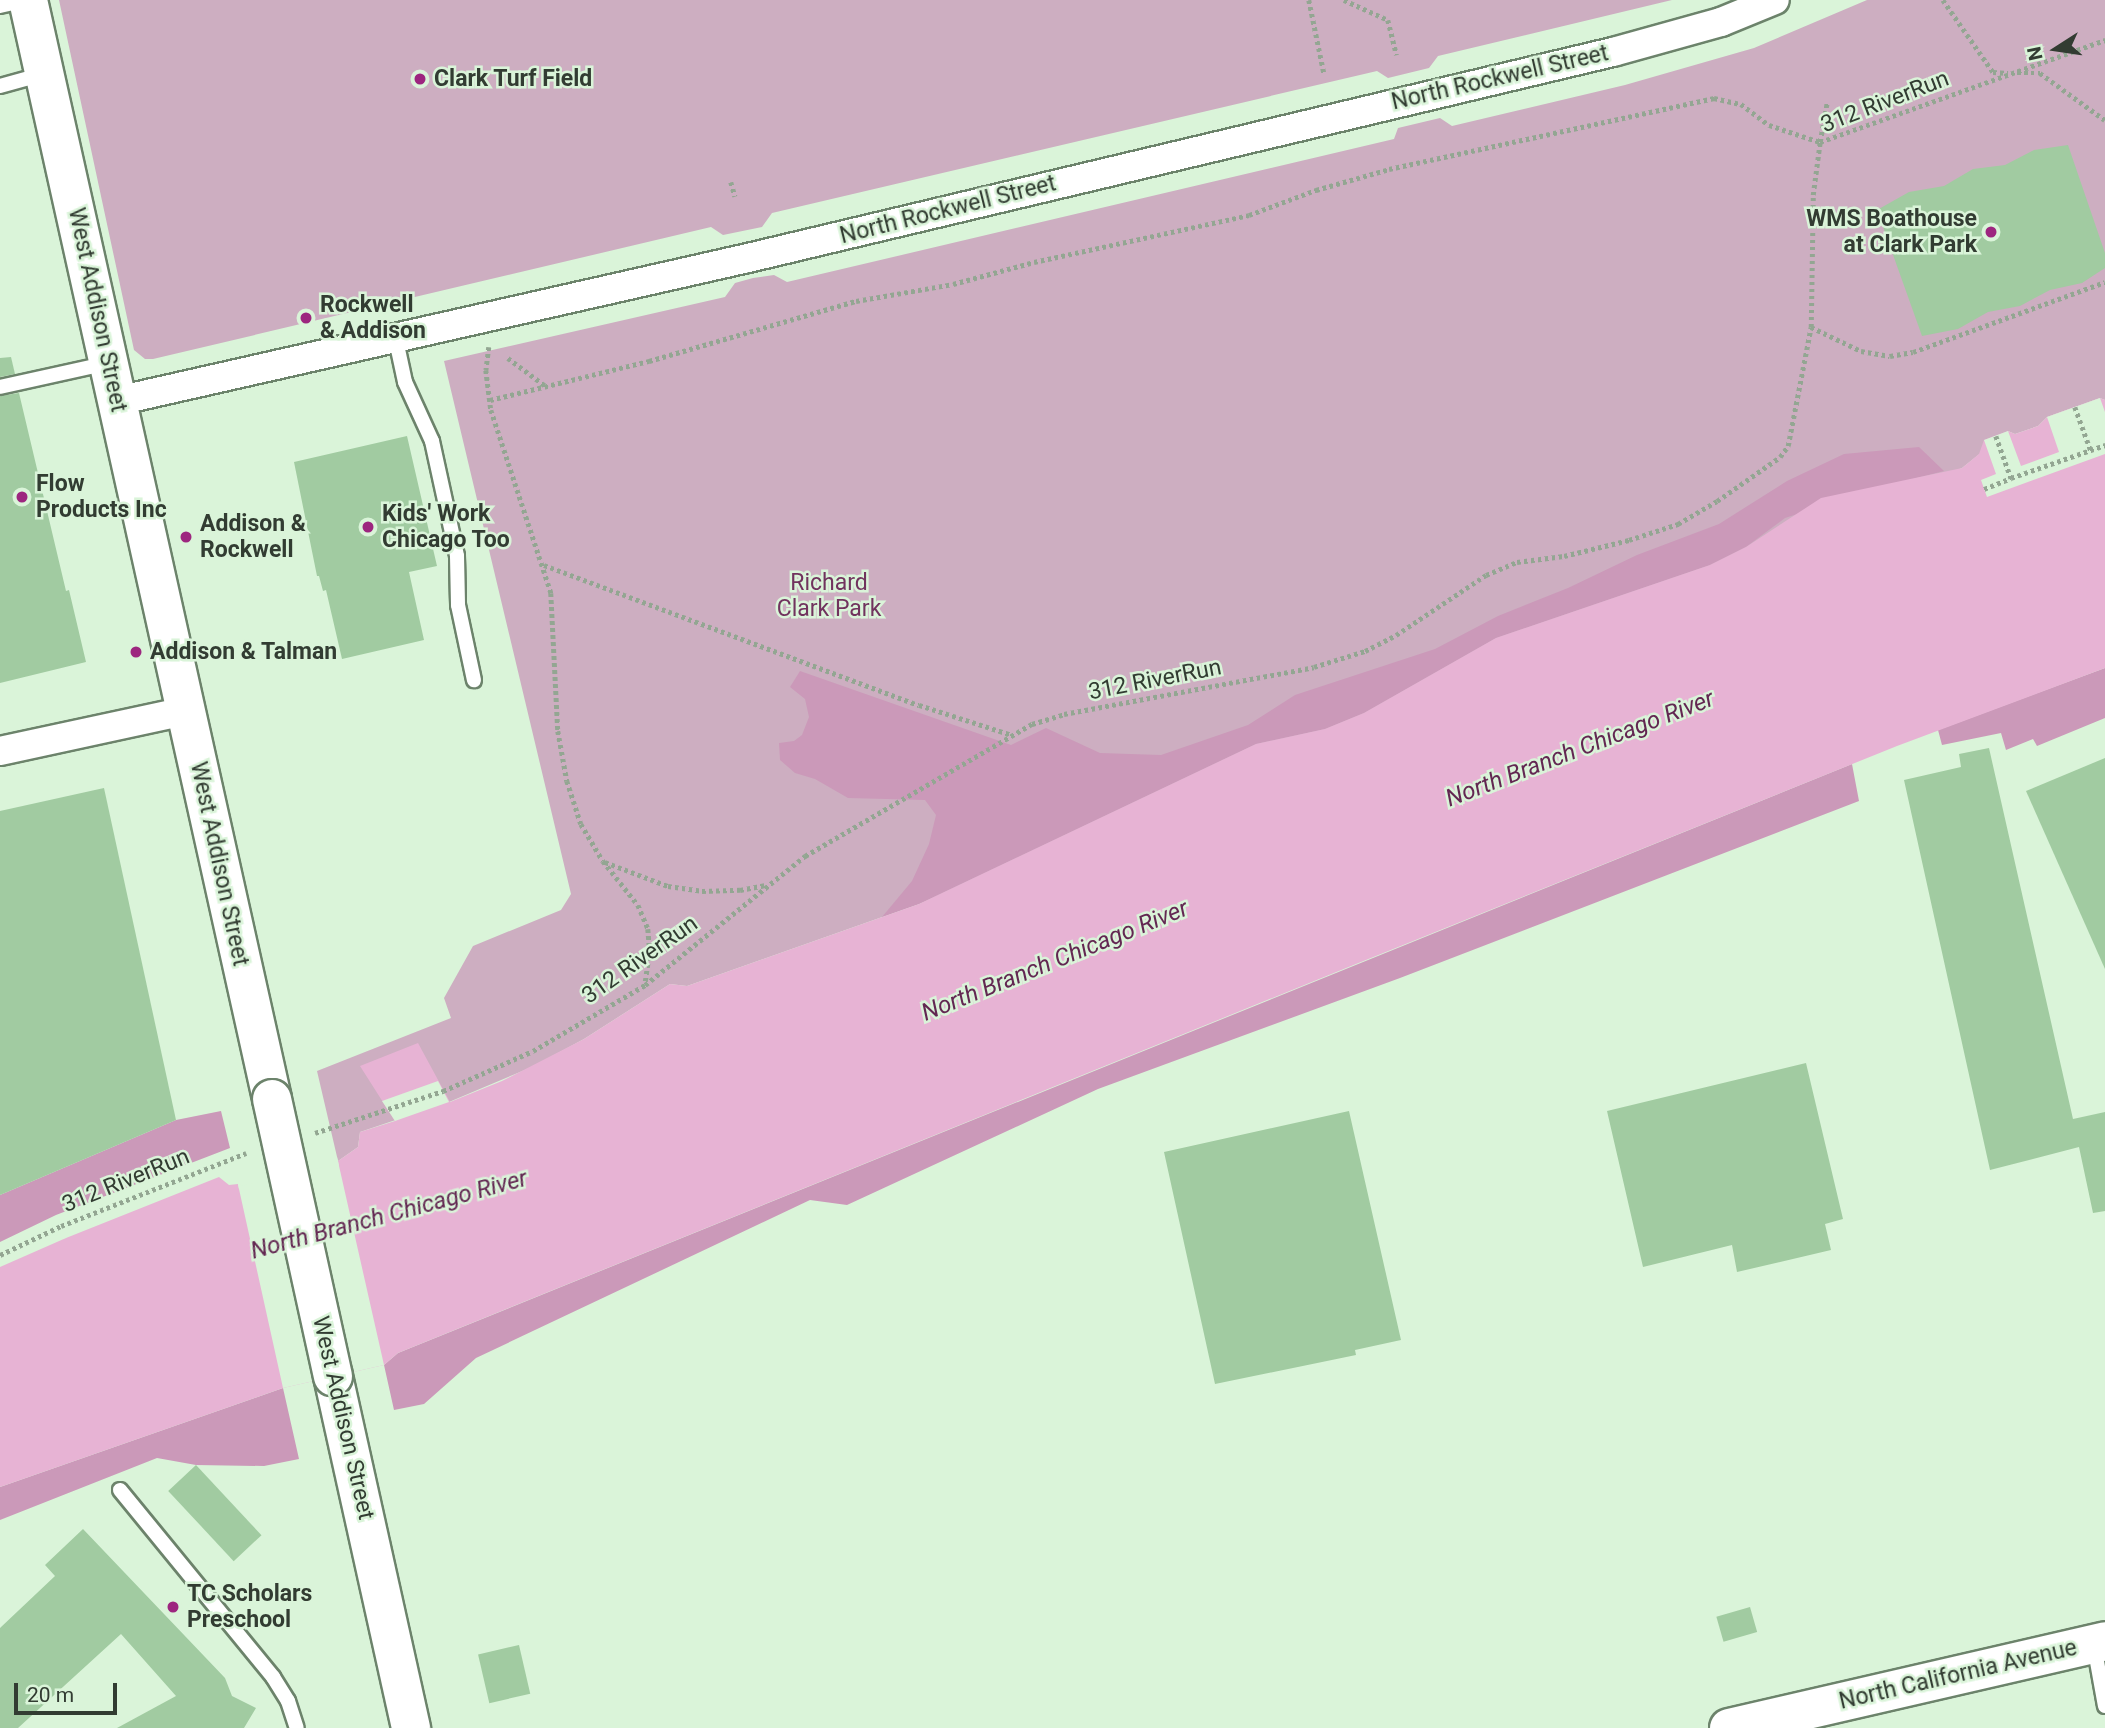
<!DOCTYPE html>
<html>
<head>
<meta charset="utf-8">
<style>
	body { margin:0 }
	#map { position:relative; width:2105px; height:1728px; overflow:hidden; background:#daf4d9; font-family:Roboto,sans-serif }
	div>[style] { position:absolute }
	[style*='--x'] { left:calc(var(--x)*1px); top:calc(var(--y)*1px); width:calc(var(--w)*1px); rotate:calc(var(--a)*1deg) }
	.green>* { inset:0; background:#cdaec1 }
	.forest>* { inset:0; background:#cb99b9 }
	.water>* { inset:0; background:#e7b3d4 }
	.pier>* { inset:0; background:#daf4d9 }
	.building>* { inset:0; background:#a1cba1; transform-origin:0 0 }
	.path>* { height:4.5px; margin-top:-2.25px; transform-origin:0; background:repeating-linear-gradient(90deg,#93a692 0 3.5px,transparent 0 7px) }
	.roads { filter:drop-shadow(2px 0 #6c836b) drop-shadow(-2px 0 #6c836b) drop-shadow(0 2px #6c836b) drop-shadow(0 -2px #6c836b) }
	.lane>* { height:14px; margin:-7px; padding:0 7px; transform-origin:7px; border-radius:7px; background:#fff }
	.street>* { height:28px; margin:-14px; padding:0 14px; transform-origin:14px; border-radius:14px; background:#fff }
	.secondary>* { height:38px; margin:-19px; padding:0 19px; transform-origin:19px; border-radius:19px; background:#fff }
	.bridges { filter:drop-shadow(2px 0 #6c836b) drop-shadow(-2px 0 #6c836b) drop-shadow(0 2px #6c836b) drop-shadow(0 -2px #6c836b) }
	.secondary-bridge>* { height:38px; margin:-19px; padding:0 19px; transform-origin:19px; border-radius:19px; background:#fff }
	.dots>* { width:19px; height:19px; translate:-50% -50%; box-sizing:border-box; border:4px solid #daf4d9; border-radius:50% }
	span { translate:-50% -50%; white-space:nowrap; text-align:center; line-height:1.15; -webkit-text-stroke:5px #daf4d9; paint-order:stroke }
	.street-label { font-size:23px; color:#323c32 }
	.poi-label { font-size:23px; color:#323c32; font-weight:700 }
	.left { translate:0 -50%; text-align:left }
	.right { translate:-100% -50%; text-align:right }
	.park-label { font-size:23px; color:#71335e }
	.water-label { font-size:24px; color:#632752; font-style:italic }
	.north { position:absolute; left:2021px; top:14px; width:70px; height:70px; -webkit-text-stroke:5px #daf4d9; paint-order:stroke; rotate:258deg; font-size:19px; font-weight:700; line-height:28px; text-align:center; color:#323c32 }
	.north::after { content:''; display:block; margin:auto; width:24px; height:32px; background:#323c32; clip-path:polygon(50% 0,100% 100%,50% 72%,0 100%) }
	.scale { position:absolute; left:14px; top:1683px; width:103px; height:32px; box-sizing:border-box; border:4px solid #323c32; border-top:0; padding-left:9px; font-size:21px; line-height:24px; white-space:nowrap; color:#323c32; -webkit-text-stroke:5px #daf4d9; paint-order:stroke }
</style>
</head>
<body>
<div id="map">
	<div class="green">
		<i style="clip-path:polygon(59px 0,1672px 0,1438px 56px,1429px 68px,1388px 78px,1377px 71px,772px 213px,762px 227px,723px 235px,711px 227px,153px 359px,145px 359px,134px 350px)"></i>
		<i style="clip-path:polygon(1867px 0,2105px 0,2105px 400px,2100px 398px,2047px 417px,2038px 426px,2015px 434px,2008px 431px,1962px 468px,919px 904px,687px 986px,670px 984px,584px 1039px,532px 1067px,449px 1102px,360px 1132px,358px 1147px,338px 1161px,317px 1071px,451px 1018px,444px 998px,473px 946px,561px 910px,571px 894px,444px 361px,725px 297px,735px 283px,753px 278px,774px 275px,787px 282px,1394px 139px,1398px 128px,1440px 118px,1452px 126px,1625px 85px,1754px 48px)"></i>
	</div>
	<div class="forest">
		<i style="clip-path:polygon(1919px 447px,1944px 471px,1885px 486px,1785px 518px,1746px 547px,1710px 565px,1496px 638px,1364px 713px,1325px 729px,1256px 744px,919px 904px,882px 917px,912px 881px,929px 844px,936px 815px,925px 800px,848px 798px,815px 779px,795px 773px,780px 760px,779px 743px,794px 741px,802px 735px,809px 717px,805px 699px,790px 687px,800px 671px,1011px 745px,1046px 728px,1100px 753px,1161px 755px,1248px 725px,1295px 695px,1435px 649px,1498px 616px,1568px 588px,1637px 555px,1719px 524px,1787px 481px,1844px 454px)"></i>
		<i style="clip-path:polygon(2105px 668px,2105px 718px,2037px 746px,2033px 739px,2006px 750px,2001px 733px,1942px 745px,1938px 730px)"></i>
		<i style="clip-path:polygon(1852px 764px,1859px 801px,1400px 978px,1098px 1089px,847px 1205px,810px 1200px,476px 1358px,424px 1404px,394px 1410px,384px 1365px,398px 1353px)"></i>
		<i style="clip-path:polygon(221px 1111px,230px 1148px,56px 1215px,0 1242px,0 1195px,176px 1120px)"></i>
		<i style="clip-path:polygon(283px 1388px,299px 1459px,264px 1466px,196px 1465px,157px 1458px,0 1520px,0 1487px)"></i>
	</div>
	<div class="water">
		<i style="clip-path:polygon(2100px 398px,2105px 400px,2105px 668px,1897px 746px,1356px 964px,398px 1353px,384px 1365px,283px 1388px,0 1487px,0 1247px,66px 1238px,219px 1177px,229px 1185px,238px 1184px,239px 1189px,339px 1166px,338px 1161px,358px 1147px,360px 1132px,395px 1121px,360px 1066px,418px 1043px,450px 1102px,502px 1081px,584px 1039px,670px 984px,687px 986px,919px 904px,1256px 744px,1325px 729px,1364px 713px,1496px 638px,1710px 565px,1746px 547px,1821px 498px,1962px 468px,1979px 454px,1984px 440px,2008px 431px,2015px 434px,2038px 426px,2047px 417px)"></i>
	</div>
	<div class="pier">
		<i style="clip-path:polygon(2100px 398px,2105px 412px,2105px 454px,1987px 497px,1981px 480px,1996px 474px,1984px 440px,2008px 431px,2021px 466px,2059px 452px,2047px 417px)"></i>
		<i style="clip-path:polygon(438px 1081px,449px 1102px,395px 1121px,382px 1101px)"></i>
		<i style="clip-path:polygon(337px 1157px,384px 1365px,283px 1388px,237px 1180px,242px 1186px,335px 1164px)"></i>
		<i style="clip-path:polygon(64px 1234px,66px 1238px,0 1267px,0 1243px)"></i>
	</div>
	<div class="building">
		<i style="clip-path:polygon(2068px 145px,2105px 253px,2105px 268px,2082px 283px,2050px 290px,2020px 306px,1988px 312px,1958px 329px,1922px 336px,1877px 210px,1909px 192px,1944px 186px,1973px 169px,2005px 165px,2034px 150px)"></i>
		<i style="clip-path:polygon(11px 357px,15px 374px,0 377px,0 358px)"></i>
		<i style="clip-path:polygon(19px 393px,66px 591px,69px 590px,86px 662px,0 683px,0 396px)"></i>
		<i style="clip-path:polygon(407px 436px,437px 566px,409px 572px,424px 640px,342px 659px,326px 590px,323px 591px,319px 576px,317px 576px,294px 462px)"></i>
		<i style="clip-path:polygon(1989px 748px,2073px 1119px,2105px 1112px,2105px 1211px,2093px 1213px,2079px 1147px,1990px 1170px,1904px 780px,1961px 767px,1959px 754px)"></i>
		<i style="clip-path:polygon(2105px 758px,2105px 969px,2026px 791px)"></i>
		<i style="clip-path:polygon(104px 788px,176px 1120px,0 1195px,0 811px)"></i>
		<i style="clip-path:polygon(1806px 1063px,1843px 1219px,1825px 1224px,1831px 1250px,1737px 1272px,1732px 1245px,1643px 1267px,1607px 1111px)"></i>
		<i style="clip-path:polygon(1349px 1111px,1401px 1340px,1355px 1350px,1356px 1355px,1215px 1384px,1164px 1152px)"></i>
		<i style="left:196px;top:1465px;width:96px;height:38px;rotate:47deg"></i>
		<i style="clip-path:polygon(83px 1529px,225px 1678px,232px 1696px,256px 1708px,244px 1728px,117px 1728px,176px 1696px,121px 1634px,18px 1728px,0 1728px,0 1628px,55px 1576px,45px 1565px)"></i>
		<i style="left:1750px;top:1607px;width:26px;height:35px;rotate:74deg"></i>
		<i style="left:519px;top:1645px;width:50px;height:42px;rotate:77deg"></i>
	</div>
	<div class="path">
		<i style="--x:1309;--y:0;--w:75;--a:78.4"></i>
		<i style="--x:1344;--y:0;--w:48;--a:24.4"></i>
		<i style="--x:1388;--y:20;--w:36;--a:76"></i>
		<i style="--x:1943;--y:0;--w:88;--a:55.2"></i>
		<i style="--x:1993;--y:72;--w:15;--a:4"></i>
		<i style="--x:2017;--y:73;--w:23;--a:0"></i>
		<i style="--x:2040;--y:73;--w:80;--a:35.9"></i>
		<i style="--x:731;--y:182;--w:15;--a:74"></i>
		<i style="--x:1811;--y:327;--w:55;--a:25.6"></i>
		<i style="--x:1861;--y:351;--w:29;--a:10"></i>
		<i style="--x:1890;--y:356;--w:23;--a:-10"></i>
		<i style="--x:1913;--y:352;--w:204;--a:-20"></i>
		<i style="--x:489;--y:347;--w:23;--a:97"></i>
		<i style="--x:486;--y:370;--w:40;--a:82.9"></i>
		<i style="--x:491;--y:410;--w:193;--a:71.8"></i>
		<i style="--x:551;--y:593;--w:138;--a:87.1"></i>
		<i style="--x:558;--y:731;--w:51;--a:79.8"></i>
		<i style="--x:567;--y:781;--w:45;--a:72"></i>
		<i style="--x:581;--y:824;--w:43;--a:59.3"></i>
		<i style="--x:603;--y:861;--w:56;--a:51.5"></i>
		<i style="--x:638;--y:905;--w:26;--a:67"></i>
		<i style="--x:648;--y:929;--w:21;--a:85"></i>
		<i style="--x:650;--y:950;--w:35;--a:98"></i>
		<i style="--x:508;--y:358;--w:49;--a:36.6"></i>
		<i style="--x:490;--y:400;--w:164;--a:-13.8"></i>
		<i style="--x:649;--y:361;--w:216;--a:-16.2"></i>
		<i style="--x:856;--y:301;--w:98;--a:-9.9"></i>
		<i style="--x:953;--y:284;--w:84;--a:-15.2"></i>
		<i style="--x:1034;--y:262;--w:220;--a:-12.3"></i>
		<i style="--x:1249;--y:215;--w:72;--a:-20.5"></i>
		<i style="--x:1316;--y:190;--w:76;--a:-16"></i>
		<i style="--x:1389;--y:169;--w:333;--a:-12.3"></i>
		<i style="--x:1714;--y:98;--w:28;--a:13"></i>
		<i style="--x:1741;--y:104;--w:35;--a:37"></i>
		<i style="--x:1769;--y:125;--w:54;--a:18.4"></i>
		<i style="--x:1820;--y:142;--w:40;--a:-80"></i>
		<i style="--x:2075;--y:407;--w:47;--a:70"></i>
		<i style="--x:1996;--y:436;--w:45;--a:70.3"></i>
		<i style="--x:2011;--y:478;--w:100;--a:-19.3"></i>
		<i style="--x:1984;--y:489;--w:29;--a:-22"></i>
		<i style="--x:544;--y:565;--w:400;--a:20.5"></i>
		<i style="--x:919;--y:705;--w:95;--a:17.9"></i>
		<i style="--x:605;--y:862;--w:67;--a:20.9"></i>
		<i style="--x:668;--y:886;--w:34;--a:8"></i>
		<i style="--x:702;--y:891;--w:38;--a:-2"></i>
		<i style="--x:740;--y:890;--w:26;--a:-11"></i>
		<i style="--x:315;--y:1133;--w:135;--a:-18.2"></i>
		<i style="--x:443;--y:1091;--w:98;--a:-24"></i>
		<i style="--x:533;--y:1051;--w:130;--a:-30.5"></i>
		<i style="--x:645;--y:985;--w:206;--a:-38.9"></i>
		<i style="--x:805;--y:856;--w:263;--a:-30.2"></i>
		<i style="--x:1032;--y:724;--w:34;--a:-17"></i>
		<i style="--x:1064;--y:714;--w:254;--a:-10.6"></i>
		<i style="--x:1314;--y:667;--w:53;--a:-17.4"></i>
		<i style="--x:1365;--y:651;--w:35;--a:-27"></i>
		<i style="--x:1396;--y:635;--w:108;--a:-33.7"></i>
		<i style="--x:1486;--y:575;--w:34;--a:-23"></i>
		<i style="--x:1517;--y:562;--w:47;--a:-7.3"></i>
		<i style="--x:1564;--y:556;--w:67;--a:-13.8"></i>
		<i style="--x:1629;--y:540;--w:52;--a:-18.1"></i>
		<i style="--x:1678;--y:524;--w:45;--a:-30.5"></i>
		<i style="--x:1717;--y:501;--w:77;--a:-34.9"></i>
		<i style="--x:1780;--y:457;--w:14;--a:-54"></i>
		<i style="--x:1788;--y:446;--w:121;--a:-79.1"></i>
		<i style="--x:1811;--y:327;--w:132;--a:-89.1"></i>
		<i style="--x:1813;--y:195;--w:53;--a:-82.5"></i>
		<i style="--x:1820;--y:142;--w:303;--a:-19.7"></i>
		<i style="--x:0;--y:1255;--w:68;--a:-25.4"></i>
		<i style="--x:61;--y:1226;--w:199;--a:-21.5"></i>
	</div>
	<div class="roads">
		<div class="lane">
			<i style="--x:0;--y:6;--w:26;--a:-13"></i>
			<i style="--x:0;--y:86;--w:45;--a:-15.6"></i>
			<i style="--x:396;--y:340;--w:43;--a:77.9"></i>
			<i style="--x:405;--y:382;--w:65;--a:65.4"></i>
			<i style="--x:432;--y:441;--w:118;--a:77.7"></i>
			<i style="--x:457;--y:556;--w:49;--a:88.8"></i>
			<i style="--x:458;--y:605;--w:77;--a:78"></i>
			<i style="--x:0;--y:387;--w:111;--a:-12.5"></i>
			<i style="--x:120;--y:1490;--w:242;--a:50.7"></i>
			<i style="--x:273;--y:1677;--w:28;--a:58"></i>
			<i style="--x:288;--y:1701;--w:28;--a:72"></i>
			<i style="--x:2094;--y:1645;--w:62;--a:79.8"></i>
		</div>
		<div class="street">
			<i style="--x:117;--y:401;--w:647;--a:-12.77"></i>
			<i style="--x:748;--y:258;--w:889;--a:-13.4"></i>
			<i style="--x:1613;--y:52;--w:112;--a:-15.5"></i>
			<i style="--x:1721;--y:22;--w:58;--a:-22.2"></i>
			<i style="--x:0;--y:751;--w:189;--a:-12.2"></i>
		</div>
		<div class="secondary">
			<i style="--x:28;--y:0;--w:1126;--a:77.48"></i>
			<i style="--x:333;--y:1376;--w:361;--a:77.5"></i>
			<i style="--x:1729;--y:1728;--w:386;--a:-13"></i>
		</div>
	</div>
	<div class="bridges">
		<div class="secondary-bridge">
			<i style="--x:272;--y:1099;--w:284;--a:77.6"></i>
		</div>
	</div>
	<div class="dots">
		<i style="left:420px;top:79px;background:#9d267f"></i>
		<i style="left:1991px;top:232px;background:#9d267f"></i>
		<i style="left:306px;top:318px;background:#9d267f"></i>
		<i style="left:22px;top:497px;background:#9d267f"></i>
		<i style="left:368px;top:527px;background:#9d267f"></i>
		<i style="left:186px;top:537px;background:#9d267f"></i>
		<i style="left:136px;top:652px;background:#9d267f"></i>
		<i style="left:173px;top:1607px;background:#9d267f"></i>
	</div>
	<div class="street-label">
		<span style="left:1500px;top:78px;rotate:-13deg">North Rockwell Street</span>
		<span style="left:1885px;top:102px;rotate:-21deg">312 RiverRun</span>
		<span style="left:948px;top:210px;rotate:-14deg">North Rockwell Street</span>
		<span style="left:97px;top:310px;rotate:78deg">West Addison Street</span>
		<span style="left:1155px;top:680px;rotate:-11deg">312 RiverRun</span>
		<span style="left:219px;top:864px;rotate:78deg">West Addison Street</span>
		<span style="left:640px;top:960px;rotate:-35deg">312 RiverRun</span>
		<span style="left:126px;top:1181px;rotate:-22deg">312 RiverRun</span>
		<span style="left:343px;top:1418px;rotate:77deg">West Addison Street</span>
		<span style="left:1958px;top:1675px;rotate:-13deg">North California Avenue</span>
	</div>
	<div class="poi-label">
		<span class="left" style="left:434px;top:79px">Clark Turf Field</span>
		<span class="right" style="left:1977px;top:232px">WMS Boathouse<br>at Clark Park</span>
		<span class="left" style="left:320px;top:318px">Rockwell<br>&amp; Addison</span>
		<span class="left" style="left:36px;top:497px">Flow<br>Products Inc</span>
		<span class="left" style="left:382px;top:527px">Kids' Work<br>Chicago Too</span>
		<span class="left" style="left:200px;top:537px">Addison &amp;<br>Rockwell</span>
		<span class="left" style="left:150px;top:652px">Addison &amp; Talman</span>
		<span class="left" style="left:187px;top:1607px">TC Scholars<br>Preschool</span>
	</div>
	<div class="park-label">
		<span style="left:829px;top:596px">Richard<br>Clark Park</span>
	</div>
	<div class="water-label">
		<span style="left:1580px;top:749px;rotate:-21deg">North Branch Chicago River</span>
		<span style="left:1055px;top:961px;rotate:-22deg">North Branch Chicago River</span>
		<span style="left:389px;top:1215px;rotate:-15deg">North Branch Chicago River</span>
	</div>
	<div class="north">N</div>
	<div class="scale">20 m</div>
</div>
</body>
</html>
